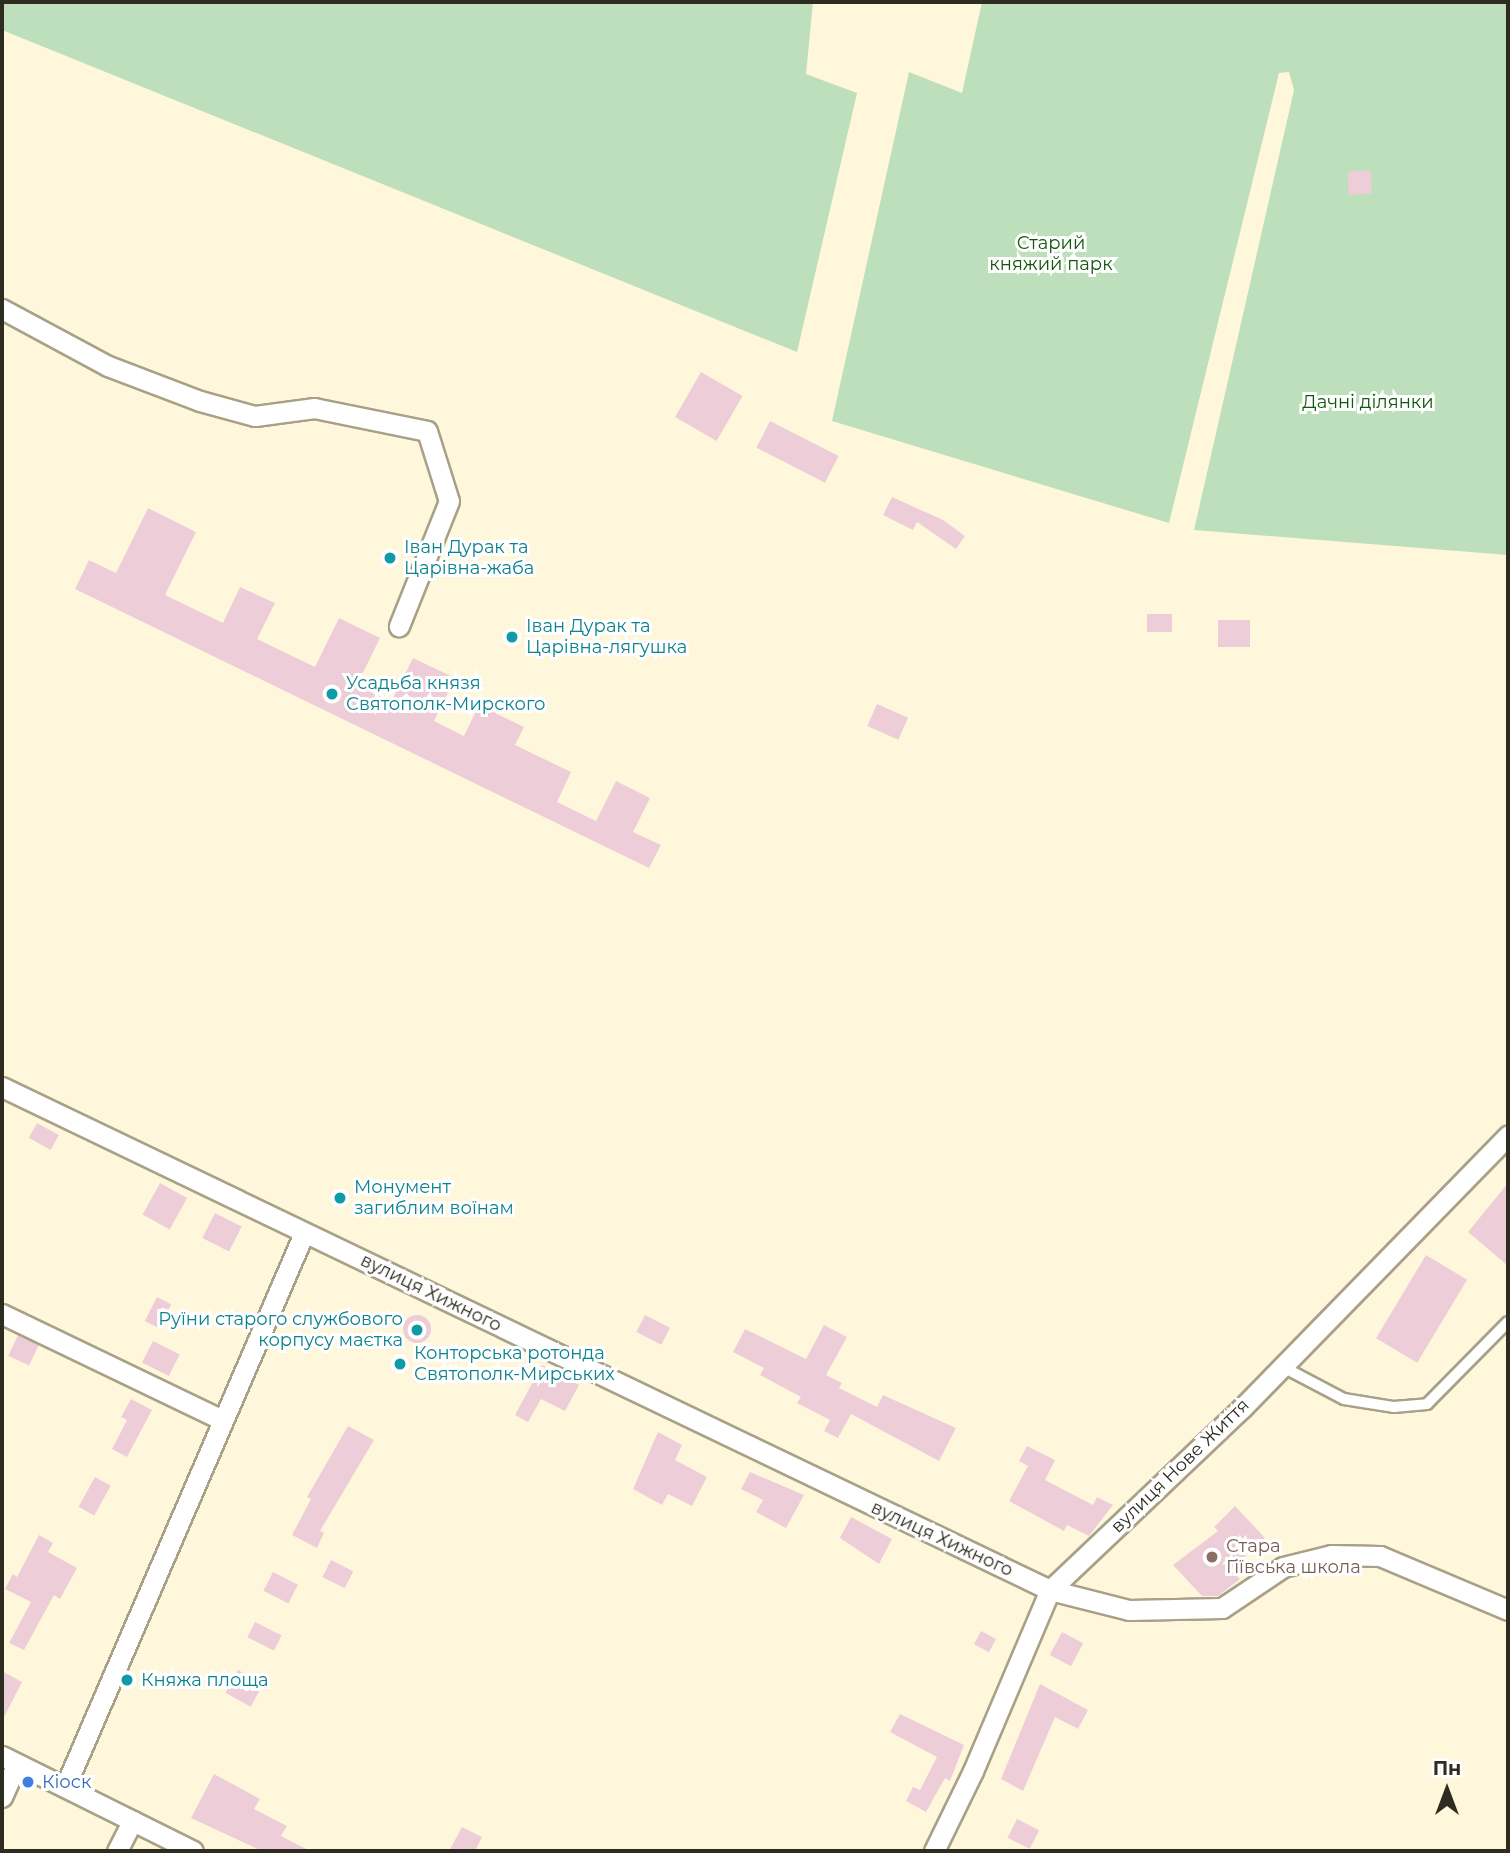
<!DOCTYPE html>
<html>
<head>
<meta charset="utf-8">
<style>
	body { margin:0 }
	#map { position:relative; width:1510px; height:1853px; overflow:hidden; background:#fff7db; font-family:Montserrat,sans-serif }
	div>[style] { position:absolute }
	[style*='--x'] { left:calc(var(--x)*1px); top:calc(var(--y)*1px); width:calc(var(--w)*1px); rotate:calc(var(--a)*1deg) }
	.green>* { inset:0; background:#bedfbb }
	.building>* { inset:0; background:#edced8; transform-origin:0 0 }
	.round { border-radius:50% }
	.roads { filter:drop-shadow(2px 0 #a8a187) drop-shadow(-2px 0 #a8a187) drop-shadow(0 2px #a8a187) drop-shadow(0 -2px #a8a187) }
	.lane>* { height:10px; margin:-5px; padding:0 5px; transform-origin:5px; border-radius:5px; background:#fff }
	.street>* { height:19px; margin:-9.5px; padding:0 9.5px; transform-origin:9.5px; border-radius:9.5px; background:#fff }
	.dots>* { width:19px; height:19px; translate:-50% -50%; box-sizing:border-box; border:4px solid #fff; border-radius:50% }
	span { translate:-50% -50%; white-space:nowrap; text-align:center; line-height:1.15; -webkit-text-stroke:6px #fff; paint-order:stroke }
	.park-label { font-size:18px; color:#11590c }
	.culture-label { font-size:18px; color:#0d838f }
	.left { translate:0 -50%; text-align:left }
	.right { translate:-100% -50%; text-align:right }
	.street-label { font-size:18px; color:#2e2b21 }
	.education-label { font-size:18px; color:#785e54 }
	.shop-label { font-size:18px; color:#366cbe }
	.frame { position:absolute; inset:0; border:4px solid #2e2b21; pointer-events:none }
	.north { position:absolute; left:1412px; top:1755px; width:70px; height:70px; -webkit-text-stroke:5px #fff; paint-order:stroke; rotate:0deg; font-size:19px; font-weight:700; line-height:28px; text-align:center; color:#2e2b21 }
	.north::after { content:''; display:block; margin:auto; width:24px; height:32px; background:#2e2b21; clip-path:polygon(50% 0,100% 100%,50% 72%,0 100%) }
</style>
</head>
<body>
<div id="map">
	<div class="green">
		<i style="clip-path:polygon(2px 2px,813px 2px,806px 74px,857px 93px,797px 352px,2px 30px)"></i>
		<i style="clip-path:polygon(982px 2px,1508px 2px,1508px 555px,1194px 530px,1294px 90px,1289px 72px,1279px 73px,1169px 523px,832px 421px,909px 72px,962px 93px)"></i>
	</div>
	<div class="building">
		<i style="left:1370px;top:170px;width:23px;height:23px;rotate:85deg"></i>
		<i style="left:701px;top:372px;width:48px;height:52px;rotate:30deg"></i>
		<i style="left:770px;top:421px;width:77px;height:30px;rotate:27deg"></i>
		<i style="clip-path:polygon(892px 497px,943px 520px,965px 536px,956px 549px,917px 522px,913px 530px,883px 515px)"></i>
		<i style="clip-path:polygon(148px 508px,196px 532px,165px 595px,223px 623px,240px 587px,275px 603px,257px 639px,315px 667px,339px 618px,380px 638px,357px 685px,391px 702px,413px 658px,455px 678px,434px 721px,464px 736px,479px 705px,524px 727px,515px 745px,571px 772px,557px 802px,596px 821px,616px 781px,650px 798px,633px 832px,661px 845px,649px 868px,75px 589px,89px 560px,116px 573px)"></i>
		<i style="left:1147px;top:614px;width:25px;height:18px"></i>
		<i style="left:1250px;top:620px;width:27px;height:32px;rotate:90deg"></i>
		<i style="left:877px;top:704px;width:34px;height:24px;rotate:24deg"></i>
		<i style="left:37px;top:1123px;width:25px;height:17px;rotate:29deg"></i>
		<i style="left:160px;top:1183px;width:31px;height:36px;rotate:29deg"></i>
		<i style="clip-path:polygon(1508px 1183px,1508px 1266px,1468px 1232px)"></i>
		<i style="left:215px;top:1213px;width:30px;height:28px;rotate:27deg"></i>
		<i style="left:1426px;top:1255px;width:48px;height:97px;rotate:31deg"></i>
		<i style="left:157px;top:1297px;width:16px;height:27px;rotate:27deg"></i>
		<i class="round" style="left:403px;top:1315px;width:28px;height:28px"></i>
		<i style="left:645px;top:1315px;width:28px;height:19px;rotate:27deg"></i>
		<i style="clip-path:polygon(824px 1325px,847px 1337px,826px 1375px,842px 1383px,839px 1388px,877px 1407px,883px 1395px,956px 1428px,939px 1461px,851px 1414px,838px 1438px,824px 1431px,830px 1420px,797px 1403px,801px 1397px,760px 1375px,764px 1368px,733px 1352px,745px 1329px,806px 1359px)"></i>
		<i style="left:18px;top:1335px;width:23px;height:23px;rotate:25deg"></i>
		<i style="left:153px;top:1341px;width:30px;height:24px;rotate:27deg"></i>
		<i style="clip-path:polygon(542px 1365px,579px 1385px,565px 1411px,541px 1399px,528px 1422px,515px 1415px)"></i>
		<i style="clip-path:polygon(131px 1399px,152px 1410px,127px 1457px,112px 1449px,127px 1420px,121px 1417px)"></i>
		<i style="clip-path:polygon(348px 1426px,374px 1440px,320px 1531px,324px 1533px,317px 1548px,292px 1535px,311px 1499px,307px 1497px)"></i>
		<i style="clip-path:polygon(658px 1432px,682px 1445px,675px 1460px,707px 1477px,692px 1506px,668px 1494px,662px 1505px,633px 1489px)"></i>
		<i style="clip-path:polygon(1027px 1446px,1055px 1460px,1045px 1480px,1093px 1505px,1097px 1497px,1113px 1505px,1089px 1536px,1067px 1525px,1064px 1531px,1009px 1501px,1028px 1466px,1019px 1461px)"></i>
		<i style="clip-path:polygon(750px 1472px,804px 1495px,786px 1528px,756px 1512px,763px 1500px,741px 1489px)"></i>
		<i style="left:95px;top:1477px;width:18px;height:34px;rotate:29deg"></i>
		<i style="clip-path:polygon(1235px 1506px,1265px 1538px,1230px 1570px,1240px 1579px,1218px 1596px,1202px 1596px,1173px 1565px,1218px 1531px,1214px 1527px)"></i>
		<i style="clip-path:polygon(851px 1517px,892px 1539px,879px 1564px,840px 1538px)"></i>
		<i style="clip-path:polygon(39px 1535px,53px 1543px,48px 1552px,77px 1568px,60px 1599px,54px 1595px,24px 1650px,9px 1643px,31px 1602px,5px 1589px,13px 1574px,17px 1577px)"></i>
		<i style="left:331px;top:1560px;width:25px;height:19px;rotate:27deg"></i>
		<i style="left:273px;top:1572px;width:28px;height:21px;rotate:27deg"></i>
		<i style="left:255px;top:1622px;width:30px;height:17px;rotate:27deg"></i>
		<i style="left:981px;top:1631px;width:17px;height:15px;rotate:28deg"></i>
		<i style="left:1062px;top:1632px;width:24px;height:26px;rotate:28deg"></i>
		<i style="left:238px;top:1670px;width:29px;height:26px;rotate:29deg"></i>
		<i style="clip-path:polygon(2px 1671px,22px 1682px,2px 1721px)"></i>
		<i style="clip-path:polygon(1040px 1684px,1088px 1710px,1078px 1729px,1055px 1717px,1023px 1791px,1001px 1779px)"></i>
		<i style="clip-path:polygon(900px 1714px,964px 1745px,950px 1781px,945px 1778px,926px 1812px,906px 1801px,913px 1787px,920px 1790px,937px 1757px,890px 1732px)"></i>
		<i style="clip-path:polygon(214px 1774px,260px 1799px,254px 1809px,287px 1826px,281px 1836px,310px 1851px,262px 1851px,191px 1818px)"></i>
		<i style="left:1017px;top:1819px;width:25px;height:21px;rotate:27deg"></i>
		<i style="clip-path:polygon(462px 1827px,482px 1837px,475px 1851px,449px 1851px)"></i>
	</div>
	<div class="roads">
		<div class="lane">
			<i style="--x:1283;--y:1367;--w:69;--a:27.7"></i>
			<i style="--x:1344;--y:1399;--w:51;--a:9.1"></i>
			<i style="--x:1394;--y:1407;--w:33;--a:-5"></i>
			<i style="--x:1427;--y:1404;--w:115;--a:-45.4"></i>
		</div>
		<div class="street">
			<i style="--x:2;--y:309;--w:120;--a:28.3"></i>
			<i style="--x:108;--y:366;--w:98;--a:20.8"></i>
			<i style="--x:200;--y:401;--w:57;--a:15.3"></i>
			<i style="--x:255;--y:416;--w:60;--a:-7.7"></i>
			<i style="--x:314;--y:408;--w:115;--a:11.5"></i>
			<i style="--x:427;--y:431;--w:73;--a:72.6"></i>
			<i style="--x:449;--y:501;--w:135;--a:111.8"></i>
			<i style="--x:2;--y:1087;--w:1162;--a:25.64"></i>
			<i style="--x:1050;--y:1590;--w:81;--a:14.2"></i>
			<i style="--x:1129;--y:1610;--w:93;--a:-1.2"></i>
			<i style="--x:1222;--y:1608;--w:73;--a:-33.9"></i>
			<i style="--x:1283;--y:1567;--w:49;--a:-14"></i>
			<i style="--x:1331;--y:1555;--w:49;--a:1.2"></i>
			<i style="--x:1380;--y:1556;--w:139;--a:22.9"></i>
			<i style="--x:2;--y:1314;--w:244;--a:25.7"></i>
			<i style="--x:2;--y:1756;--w:213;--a:26.4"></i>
			<i style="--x:65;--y:1787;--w:603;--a:-66.66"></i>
			<i style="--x:2;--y:1797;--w:36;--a:-66"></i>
			<i style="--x:117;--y:1851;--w:34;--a:-63"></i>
			<i style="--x:934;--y:1851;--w:89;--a:-64"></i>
			<i style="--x:973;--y:1771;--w:197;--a:-67"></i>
			<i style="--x:1050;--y:1590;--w:265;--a:-43.5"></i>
			<i style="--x:1242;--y:1408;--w:381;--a:-45.7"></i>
		</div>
	</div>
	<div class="dots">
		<i style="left:390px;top:558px;background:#0f9aa8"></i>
		<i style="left:512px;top:637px;background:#0f9aa8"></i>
		<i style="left:332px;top:694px;background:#0f9aa8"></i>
		<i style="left:340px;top:1198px;background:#0f9aa8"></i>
		<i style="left:417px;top:1330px;background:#0f9aa8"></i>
		<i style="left:400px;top:1364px;background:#0f9aa8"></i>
		<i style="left:1212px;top:1557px;background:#8d6e63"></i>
		<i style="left:127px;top:1680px;background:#0f9aa8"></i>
		<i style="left:28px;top:1782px;background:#3f7fe0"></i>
	</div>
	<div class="park-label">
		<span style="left:1051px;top:254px">Старий<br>княжий парк</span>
		<span style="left:1368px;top:402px">Дачні ділянки</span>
	</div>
	<div class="culture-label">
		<span class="left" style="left:404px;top:558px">Іван Дурак та<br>Царівна-жаба</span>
		<span class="left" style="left:526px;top:637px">Іван Дурак та<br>Царівна-лягушка</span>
		<span class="left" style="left:346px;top:694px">Усадьба князя<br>Святополк-Мирского</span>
		<span class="left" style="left:354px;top:1198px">Монумент<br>загиблим воїнам</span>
		<span class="right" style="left:403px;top:1330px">Руїни старого службового<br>корпусу маєтка</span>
		<span class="left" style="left:414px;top:1364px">Конторська ротонда<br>Святополк-Мирських</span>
		<span class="left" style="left:141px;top:1680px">Княжа площа</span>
	</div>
	<div class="street-label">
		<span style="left:431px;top:1293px;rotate:26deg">вулиця Хижного</span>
		<span style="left:1180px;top:1466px;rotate:-44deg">вулиця Нове Життя</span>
		<span style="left:942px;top:1539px;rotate:25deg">вулиця Хижного</span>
	</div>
	<div class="education-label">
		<span class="left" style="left:1226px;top:1557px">Стара<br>Гіївська школа</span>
	</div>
	<div class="shop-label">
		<span class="left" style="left:42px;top:1782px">Кіоск</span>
	</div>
	<div class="frame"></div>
	<div class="north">Пн</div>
</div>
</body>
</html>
